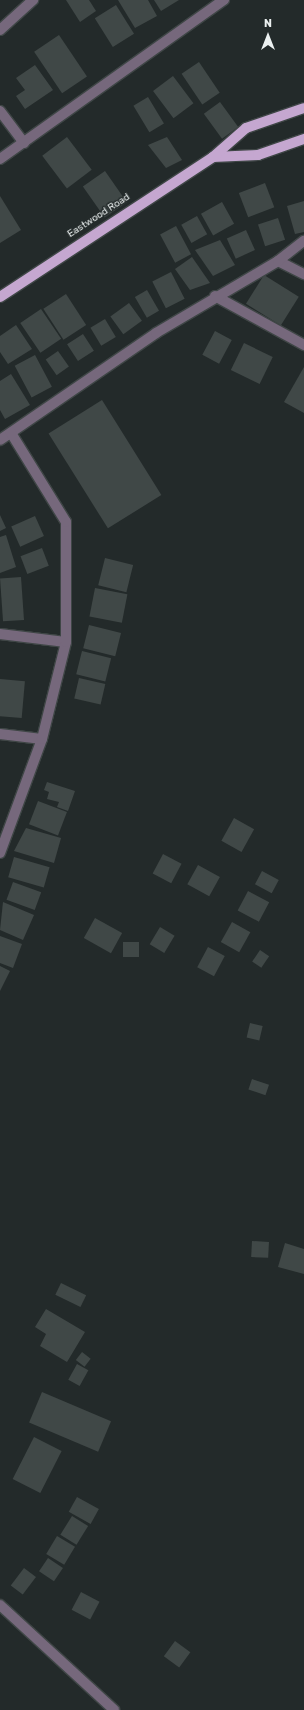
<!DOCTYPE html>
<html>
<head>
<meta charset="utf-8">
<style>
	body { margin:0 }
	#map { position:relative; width:304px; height:1710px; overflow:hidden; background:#232a2a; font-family:Rubik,sans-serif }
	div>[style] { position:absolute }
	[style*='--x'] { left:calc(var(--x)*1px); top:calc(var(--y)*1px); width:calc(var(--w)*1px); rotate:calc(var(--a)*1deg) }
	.building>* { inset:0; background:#404847; transform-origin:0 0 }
	.roads { filter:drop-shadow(1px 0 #3f4646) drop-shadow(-1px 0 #3f4646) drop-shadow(0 1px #3f4646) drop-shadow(0 -1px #3f4646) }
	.minor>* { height:10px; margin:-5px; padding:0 5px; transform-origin:5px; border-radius:5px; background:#76687c }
	.major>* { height:10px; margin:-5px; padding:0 5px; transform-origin:5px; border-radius:5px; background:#c5a7d0 }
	span { translate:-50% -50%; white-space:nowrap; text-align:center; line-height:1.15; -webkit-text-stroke:3px #232a2a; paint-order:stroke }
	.street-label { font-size:10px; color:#ebf0f0 }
	.north { position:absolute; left:248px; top:16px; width:40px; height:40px; -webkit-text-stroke:3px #232a2a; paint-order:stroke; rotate:0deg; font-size:11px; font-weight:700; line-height:16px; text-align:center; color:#ebf0f0 }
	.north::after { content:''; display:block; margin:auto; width:14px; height:18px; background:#ebf0f0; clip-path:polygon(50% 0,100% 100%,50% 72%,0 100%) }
</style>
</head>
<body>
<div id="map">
	<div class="building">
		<i style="clip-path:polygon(66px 0,89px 0,96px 11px,80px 22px)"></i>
		<i style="clip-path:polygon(118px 0,148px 0,157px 16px,135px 28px)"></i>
		<i style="clip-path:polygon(154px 0,179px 0,161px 11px)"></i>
		<i style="left:116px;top:5px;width:34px;height:25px;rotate:58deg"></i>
		<i style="left:59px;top:35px;width:50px;height:30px;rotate:56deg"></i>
		<i style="left:199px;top:62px;width:37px;height:21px;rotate:56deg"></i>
		<i style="clip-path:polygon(35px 65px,53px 90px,25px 109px,16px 96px,25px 90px,16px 78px)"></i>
		<i style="left:173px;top:76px;width:34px;height:25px;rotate:53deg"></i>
		<i style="left:148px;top:97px;width:31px;height:17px;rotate:59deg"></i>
		<i style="left:220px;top:102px;width:31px;height:20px;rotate:54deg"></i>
		<i style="left:67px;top:137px;width:41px;height:31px;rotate:53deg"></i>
		<i style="clip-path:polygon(167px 137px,182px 160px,166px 168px,148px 145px)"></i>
		<i style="left:105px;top:171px;width:38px;height:27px;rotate:55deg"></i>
		<i style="left:265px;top:183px;width:26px;height:28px;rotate:69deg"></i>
		<i style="clip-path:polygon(0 196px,21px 230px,0 243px)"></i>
		<i style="clip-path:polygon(304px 201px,304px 232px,295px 234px,287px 206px)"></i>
		<i style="left:222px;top:202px;width:25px;height:24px;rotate:61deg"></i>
		<i style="left:197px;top:216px;width:21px;height:18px;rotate:61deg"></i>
		<i style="left:278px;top:218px;width:23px;height:21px;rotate:72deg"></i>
		<i style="left:176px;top:226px;width:32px;height:18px;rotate:62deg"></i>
		<i style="left:246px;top:230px;width:22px;height:21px;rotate:66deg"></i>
		<i style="clip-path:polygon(220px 240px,235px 265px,213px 276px,195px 250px)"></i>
		<i style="clip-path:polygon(192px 257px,210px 283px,190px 290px,175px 269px)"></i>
		<i style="left:171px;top:272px;width:30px;height:21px;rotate:63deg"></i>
		<i style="left:264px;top:275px;width:41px;height:34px;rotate:32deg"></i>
		<i style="left:147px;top:290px;width:24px;height:14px;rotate:60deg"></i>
		<i style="left:66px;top:294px;width:37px;height:27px;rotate:57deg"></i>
		<i style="left:129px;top:303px;width:22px;height:23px;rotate:54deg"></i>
		<i style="left:41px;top:309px;width:36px;height:25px;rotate:56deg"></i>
		<i style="left:105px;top:319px;width:21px;height:17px;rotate:59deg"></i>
		<i style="clip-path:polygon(16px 325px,32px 349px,8px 364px,0 352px,0 336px)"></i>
		<i style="left:215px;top:331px;width:19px;height:27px;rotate:28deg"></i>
		<i style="left:83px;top:334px;width:20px;height:19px;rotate:57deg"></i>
		<i style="left:244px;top:343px;width:32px;height:30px;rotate:26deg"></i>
		<i style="left:58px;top:351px;width:19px;height:15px;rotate:55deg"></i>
		<i style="left:35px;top:355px;width:36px;height:23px;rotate:62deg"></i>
		<i style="clip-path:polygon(304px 367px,304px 413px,284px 402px)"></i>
		<i style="clip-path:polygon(11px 374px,30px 405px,5px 419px,0 410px,0 381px)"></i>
		<i style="left:102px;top:400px;width:112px;height:63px;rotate:58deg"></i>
		<i style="clip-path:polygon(0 515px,6px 528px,0 531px)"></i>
		<i style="left:35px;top:516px;width:22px;height:26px;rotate:66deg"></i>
		<i style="clip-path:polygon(6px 535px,16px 567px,0 573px,0 537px)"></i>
		<i style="left:42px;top:548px;width:19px;height:23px;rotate:69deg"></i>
		<i style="left:105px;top:558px;width:29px;height:28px;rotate:14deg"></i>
		<i style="left:21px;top:577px;width:43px;height:21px;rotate:86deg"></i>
		<i style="left:95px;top:588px;width:33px;height:29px;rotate:11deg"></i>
		<i style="left:89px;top:625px;width:33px;height:24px;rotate:14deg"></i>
		<i style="left:82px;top:651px;width:30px;height:24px;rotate:14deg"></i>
		<i style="left:79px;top:678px;width:27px;height:21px;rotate:13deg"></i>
		<i style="left:0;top:679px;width:25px;height:37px;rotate:5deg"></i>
		<i style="clip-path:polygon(47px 782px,75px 791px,68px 811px,57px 807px,59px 802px,47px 799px,49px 792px,44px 790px)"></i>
		<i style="left:38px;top:801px;width:31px;height:25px;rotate:21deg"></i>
		<i style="left:234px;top:818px;width:23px;height:26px;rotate:29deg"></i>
		<i style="clip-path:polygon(26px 828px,61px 838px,54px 863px,14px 851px)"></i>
		<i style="left:163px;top:854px;width:21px;height:22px;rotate:28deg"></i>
		<i style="left:14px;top:857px;width:37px;height:21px;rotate:16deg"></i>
		<i style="left:198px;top:865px;width:25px;height:22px;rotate:29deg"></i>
		<i style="left:262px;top:871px;width:19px;height:15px;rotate:28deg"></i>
		<i style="left:13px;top:882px;width:30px;height:19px;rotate:20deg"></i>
		<i style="left:248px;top:891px;width:24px;height:22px;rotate:28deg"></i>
		<i style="clip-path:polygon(3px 902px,34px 915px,23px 940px,0 930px)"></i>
		<i style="left:95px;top:918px;width:31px;height:23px;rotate:29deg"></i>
		<i style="left:232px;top:922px;width:21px;height:23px;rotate:29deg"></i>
		<i style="left:160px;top:927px;width:17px;height:20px;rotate:31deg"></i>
		<i style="clip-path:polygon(0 936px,22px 944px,13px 968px,0 963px)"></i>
		<i style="left:123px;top:942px;width:16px;height:15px"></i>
		<i style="left:208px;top:947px;width:19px;height:23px;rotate:28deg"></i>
		<i style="left:260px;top:950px;width:11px;height:14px;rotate:34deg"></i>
		<i style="clip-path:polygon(0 966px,10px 971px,0 991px)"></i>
		<i style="left:250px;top:1023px;width:13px;height:15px;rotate:13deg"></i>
		<i style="left:252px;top:1079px;width:18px;height:11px;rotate:19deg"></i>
		<i style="left:252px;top:1241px;width:17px;height:16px;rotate:3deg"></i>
		<i style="clip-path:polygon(285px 1243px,304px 1249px,304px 1274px,278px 1267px)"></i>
		<i style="left:61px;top:1283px;width:28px;height:13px;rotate:26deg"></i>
		<i style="clip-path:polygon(46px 1309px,85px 1332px,67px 1362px,40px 1346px,46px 1334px,35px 1327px)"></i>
		<i style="left:82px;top:1352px;width:11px;height:10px;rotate:38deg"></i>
		<i style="left:77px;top:1364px;width:13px;height:18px;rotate:29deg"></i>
		<i style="left:42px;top:1392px;width:75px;height:33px;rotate:23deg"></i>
		<i style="left:34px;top:1437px;width:31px;height:47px;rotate:27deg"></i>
		<i style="left:77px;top:1497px;width:25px;height:17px;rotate:29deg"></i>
		<i style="left:72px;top:1516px;width:19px;height:22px;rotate:32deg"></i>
		<i style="left:57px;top:1536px;width:21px;height:21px;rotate:31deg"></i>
		<i style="left:48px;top:1558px;width:18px;height:16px;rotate:34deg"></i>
		<i style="left:24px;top:1568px;width:15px;height:22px;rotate:37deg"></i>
		<i style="left:81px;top:1592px;width:21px;height:20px;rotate:28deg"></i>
		<i style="left:175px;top:1641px;width:19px;height:19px;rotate:36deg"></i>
	</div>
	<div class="roads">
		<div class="minor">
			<i style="--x:0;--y:30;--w:45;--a:-42.3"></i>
			<i style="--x:0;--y:111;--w:40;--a:53"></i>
			<i style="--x:0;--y:159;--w:275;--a:-35.4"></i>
			<i style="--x:278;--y:261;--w:29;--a:27"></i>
			<i style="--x:215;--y:296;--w:102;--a:28.8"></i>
			<i style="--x:0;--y:440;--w:189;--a:-34.4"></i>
			<i style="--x:156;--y:333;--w:142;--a:-30.5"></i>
			<i style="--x:278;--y:261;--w:33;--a:-38"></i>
			<i style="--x:0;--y:634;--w:66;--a:6.9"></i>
			<i style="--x:0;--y:734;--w:42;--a:6.8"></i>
			<i style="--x:0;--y:853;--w:121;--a:-69.8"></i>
			<i style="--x:42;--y:739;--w:100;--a:-76.1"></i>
			<i style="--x:66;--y:642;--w:120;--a:-90"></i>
			<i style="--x:66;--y:522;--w:105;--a:-121.7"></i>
			<i style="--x:0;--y:1605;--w:155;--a:42.6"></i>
		</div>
		<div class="major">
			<i style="--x:213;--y:157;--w:45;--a:-2.5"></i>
			<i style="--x:258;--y:155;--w:49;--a:-19.2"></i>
			<i style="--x:0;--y:297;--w:255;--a:-33.3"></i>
			<i style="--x:213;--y:157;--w:44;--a:-41.3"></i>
			<i style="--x:246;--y:128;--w:61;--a:-19"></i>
		</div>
	</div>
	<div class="street-label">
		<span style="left:99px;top:216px;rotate:-33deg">Eastwood Road</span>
	</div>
	<div class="north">N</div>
</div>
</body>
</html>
